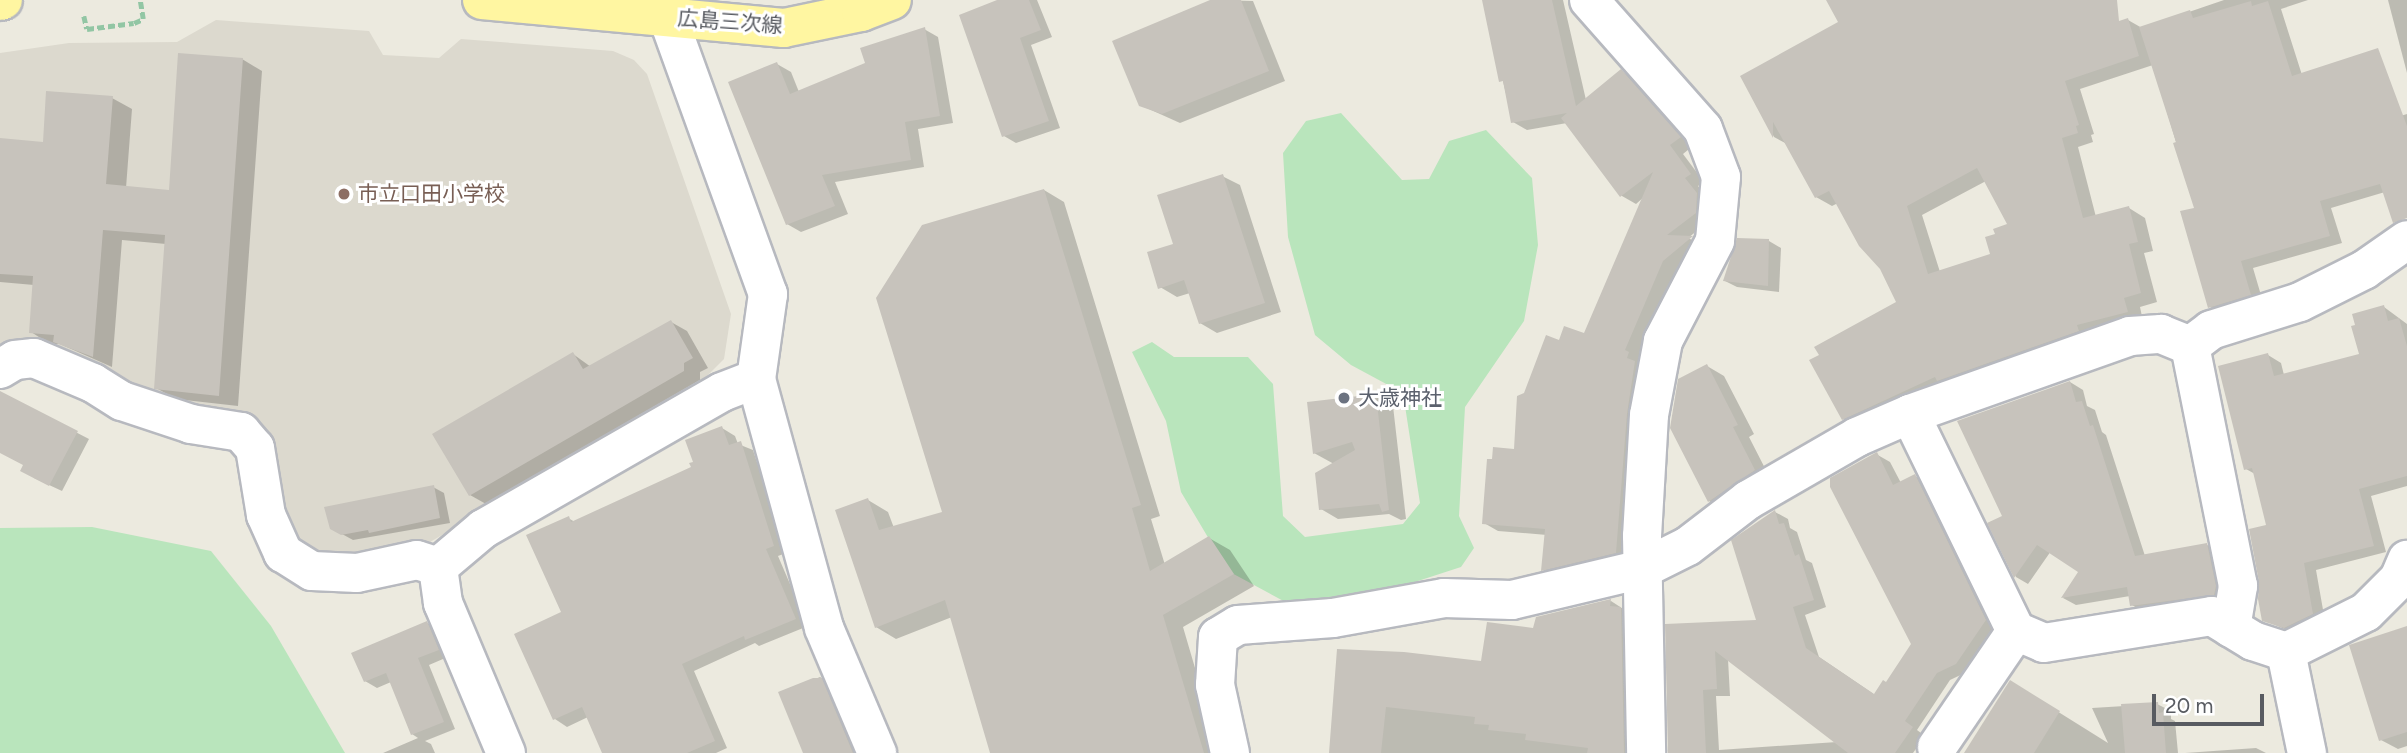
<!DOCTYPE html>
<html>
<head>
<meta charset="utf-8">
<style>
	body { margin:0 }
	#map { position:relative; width:2407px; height:753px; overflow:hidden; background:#eceadf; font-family:Figtree,"Noto Sans JP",sans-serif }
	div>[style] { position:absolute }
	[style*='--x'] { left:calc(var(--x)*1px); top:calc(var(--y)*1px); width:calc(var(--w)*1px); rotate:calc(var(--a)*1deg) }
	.education>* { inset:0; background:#dcd9ce }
	.green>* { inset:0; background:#b9e5bc }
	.shadow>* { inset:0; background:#0003 }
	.building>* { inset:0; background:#c7c3bc }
	.path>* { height:4.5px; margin-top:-2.25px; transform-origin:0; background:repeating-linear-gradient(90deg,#92c6a4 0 7px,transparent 0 10.5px) }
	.roads { filter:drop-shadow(2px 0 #b7b9bf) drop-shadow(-2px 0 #b7b9bf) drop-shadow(0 2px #b7b9bf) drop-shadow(0 -2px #b7b9bf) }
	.minor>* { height:38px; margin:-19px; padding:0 19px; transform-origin:19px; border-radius:19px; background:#fff }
	.primary>* { height:38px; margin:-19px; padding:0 19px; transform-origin:19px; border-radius:19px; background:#fff6a1 }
	.dots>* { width:19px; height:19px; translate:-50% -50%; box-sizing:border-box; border:4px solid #fff; border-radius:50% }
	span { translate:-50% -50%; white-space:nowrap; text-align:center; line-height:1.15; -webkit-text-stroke:6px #fff; paint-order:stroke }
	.street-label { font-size:21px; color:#585b61 }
	.education-label { font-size:21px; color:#785e54 }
	.left { translate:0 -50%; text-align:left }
	.worship-label { font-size:21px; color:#5b616d }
	.scale { position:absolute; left:2152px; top:694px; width:112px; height:32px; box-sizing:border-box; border:4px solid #585b61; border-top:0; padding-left:9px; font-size:21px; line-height:24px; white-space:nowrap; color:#585b61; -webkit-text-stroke:5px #fff; paint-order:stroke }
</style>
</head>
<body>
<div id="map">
	<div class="education">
		<i style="clip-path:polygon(216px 20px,369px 31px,383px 55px,439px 58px,461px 39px,613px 51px,634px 60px,647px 74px,731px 314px,724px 359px,701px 382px,425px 545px,342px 559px,305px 550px,286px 529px,269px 442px,0 361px,0 53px,69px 43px,177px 42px)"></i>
	</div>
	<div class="green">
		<i style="clip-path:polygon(1341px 113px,1402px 180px,1429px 179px,1449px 141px,1486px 130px,1532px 178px,1538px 245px,1524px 321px,1465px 407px,1459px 516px,1474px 548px,1461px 567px,1387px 591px,1289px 604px,1228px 571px,1181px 492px,1166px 421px,1132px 352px,1152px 342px,1174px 357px,1248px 357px,1273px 384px,1283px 516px,1305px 537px,1403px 524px,1420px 503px,1403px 393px,1351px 365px,1315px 335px,1288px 237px,1283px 153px,1306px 121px)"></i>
		<i style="clip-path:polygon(92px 527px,211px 551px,271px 626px,345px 753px,0 753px,0 528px)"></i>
	</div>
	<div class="shadow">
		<i style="clip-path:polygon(1002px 0,1037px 0,1052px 37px,1031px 45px,1060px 128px,1016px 143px,1004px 136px)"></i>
		<i style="clip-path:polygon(1215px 0,1253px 1px,1285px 81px,1180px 123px,1140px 105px)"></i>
		<i style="clip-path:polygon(1483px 0,1563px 0,1586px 100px,1621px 71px,1635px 80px,1694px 145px,1683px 154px,1704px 182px,1698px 186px,1711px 203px,1709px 221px,1688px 238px,1705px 246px,1677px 269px,1638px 359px,1643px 362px,1630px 560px,1557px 578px,1543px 570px,1547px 535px,1498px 531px,1484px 523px,1516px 451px,1526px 394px,1560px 342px,1585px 335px,1644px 197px,1636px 204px,1622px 196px,1567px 123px,1527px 130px,1513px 122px)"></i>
		<i style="clip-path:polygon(evenodd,1828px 0,2048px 0,2067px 30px,2128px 20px,2142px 28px,2224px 0,2308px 0,2281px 9px,2302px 75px,2377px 123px,2407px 114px,2407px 210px,2385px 192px,2331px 208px,2342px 243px,2253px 268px,2263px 302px,2223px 314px,2210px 307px,2196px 209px,2153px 65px,2080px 89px,2094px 134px,2091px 135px,2093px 142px,2078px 147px,2096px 217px,2129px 208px,2145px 218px,2153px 251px,2144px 253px,2157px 302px,2140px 307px,2143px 321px,1859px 429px,1843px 419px,1898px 303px,1882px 268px,1838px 203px,1832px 206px,1816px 197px,1787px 144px,1774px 137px,1742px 76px,1841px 23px,1828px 0,1986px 181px,2010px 225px,1997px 235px,1992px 256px,1940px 272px,1922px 215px,1986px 181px)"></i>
		<i style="clip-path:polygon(2388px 0,2407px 0,2407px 73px)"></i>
		<i style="clip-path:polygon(924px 29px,938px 37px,953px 123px,918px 129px,924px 167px,835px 182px,848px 214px,801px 232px,787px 224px,777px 64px,791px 72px,799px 92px,868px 64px)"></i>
		<i style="clip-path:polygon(242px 59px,262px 71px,238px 406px,176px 399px,156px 388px,166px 244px,122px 240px,112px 367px,60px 344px,50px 344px,31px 332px,34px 285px,0 282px,0 140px,44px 144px,112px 98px,132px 109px,126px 188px,170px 191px)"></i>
		<i style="clip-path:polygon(1222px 176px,1240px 185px,1281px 312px,1217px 333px,1200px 323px,1190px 293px,1177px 297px,1160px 287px,1175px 245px)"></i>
		<i style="clip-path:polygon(1044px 190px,1064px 202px,1160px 516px,1151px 519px,1165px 565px,1209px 538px,1230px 550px,1254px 586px,1183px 627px,1220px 753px,992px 753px,952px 617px,896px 639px,876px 627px,868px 500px,888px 512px,894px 528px,944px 513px)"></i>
		<i style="clip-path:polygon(1769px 241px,1781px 248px,1779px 292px,1737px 287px,1725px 281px)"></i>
		<i style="clip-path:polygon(2384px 307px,2407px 324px,2407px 486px,2371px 496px,2386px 552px,2316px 570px,2325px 621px,2298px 635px,2264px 620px,2268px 526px,2255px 474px,2246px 469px,2268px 355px,2281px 363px,2284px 375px,2361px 356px)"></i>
		<i style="clip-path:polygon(671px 322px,687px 331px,708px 368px,700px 372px,700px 380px,486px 504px,470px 495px,573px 354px,591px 367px)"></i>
		<i style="clip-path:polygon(1707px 366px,1724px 376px,1754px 434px,1749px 437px,1771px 480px,1726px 511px,1709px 501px)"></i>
		<i style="clip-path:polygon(2070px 382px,2083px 390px,2087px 406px,2095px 410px,2102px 432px,2106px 435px,2145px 556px,2207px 545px,2220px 552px,2227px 602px,2145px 613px,2132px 605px,2130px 596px,2076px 605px,2063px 598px,2080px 571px,2051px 551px,2028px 584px,2016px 577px,1990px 523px,2004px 516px)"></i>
		<i style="clip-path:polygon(1376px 396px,1393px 406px,1406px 519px,1401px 520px,1389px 514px,1338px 519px,1321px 509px,1334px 464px,1314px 453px)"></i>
		<i style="clip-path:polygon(8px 397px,89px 439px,62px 491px,34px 478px,25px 465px,0 452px,0 405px)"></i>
		<i style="clip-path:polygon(722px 428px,735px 436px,738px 444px,753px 450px,786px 553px,778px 556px,808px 626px,759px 646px,755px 643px,694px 671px,727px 748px,716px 753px,604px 753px,588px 717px,567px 727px,555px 719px,568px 518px,575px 522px,693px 468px)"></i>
		<i style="clip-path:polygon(evenodd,1876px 454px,1890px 462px,1901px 483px,1915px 476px,1928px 484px,1999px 628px,1969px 671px,1950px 680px,1917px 730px,1925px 736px,1913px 753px,1670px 753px,1667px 626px,1758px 622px,1775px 512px,1788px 519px,1790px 528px,1797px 532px,1806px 560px,1812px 563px,1826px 607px,1805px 615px,1819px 657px,1875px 695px,1887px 684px,1913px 645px,1876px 454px,1728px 659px,1837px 742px,1719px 750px,1716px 696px,1730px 696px,1728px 659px)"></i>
		<i style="clip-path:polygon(433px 487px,444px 493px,450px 523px,353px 540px,331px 528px)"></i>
		<i style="clip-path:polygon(1611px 601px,1634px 616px,1637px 753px,1330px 753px,1339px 651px,1483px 663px,1535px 630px)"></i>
		<i style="clip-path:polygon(427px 623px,439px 630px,450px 656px,429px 665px,455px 729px,425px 741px,431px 744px,435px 753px,383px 753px,418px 738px,412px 734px,391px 682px,377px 688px,365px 681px)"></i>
		<i style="clip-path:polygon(2407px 628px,2407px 746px,2398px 749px,2381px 740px)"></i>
		<i style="clip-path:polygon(820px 677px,846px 692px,871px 753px,805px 753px,781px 693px)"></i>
		<i style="clip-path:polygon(2023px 690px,2108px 743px,2092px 708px,2157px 704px,2171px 711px,2171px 719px,2175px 721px,2178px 753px,1966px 753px)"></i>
		<i style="clip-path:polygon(2256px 748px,2266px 753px,2185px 753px)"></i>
	</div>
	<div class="building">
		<i style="clip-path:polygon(997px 0,1029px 0,1041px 30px,1020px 38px,1049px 121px,1002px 137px,959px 15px)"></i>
		<i style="clip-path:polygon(1210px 0,1241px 0,1269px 71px,1162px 114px,1139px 106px,1112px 41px)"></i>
		<i style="clip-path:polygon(1482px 0,1552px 0,1576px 106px,1621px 69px,1681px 137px,1670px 145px,1691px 174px,1685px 178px,1697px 193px,1696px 213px,1667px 235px,1693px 236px,1663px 261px,1625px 350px,1629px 352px,1627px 358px,1635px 361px,1627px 414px,1616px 553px,1541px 571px,1545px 529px,1482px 524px,1487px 459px,1492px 459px,1493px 447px,1514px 449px,1517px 396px,1524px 393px,1546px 335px,1559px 340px,1564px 326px,1584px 333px,1653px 172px,1620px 197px,1561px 118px,1567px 113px,1511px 123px,1503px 81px,1499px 82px)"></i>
		<i style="clip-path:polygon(evenodd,1826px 0,2117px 0,2119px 21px,2128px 18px,2139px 56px,2065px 81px,2079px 125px,2076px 126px,2078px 133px,2062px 138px,2083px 218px,2129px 206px,2138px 242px,2129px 244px,2141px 293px,2124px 298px,2128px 312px,2077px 325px,2079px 331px,1937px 381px,1935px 377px,1842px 420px,1809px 360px,1819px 355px,1814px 347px,1896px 302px,1880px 269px,1859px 246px,1829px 191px,1815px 198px,1773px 122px,1773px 138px,1740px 76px,1838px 22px,1826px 0,1977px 168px,2007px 224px,1993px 229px,1995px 234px,1985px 237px,1990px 254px,1928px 274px,1907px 206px,1977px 168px)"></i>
		<i style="clip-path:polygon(2251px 1px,2252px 6px,2268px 1px,2292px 76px,2378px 48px,2407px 126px,2407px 218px,2393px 223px,2380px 184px,2320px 201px,2330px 236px,2241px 261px,2251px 295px,2208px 308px,2180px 211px,2194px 208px,2173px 143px,2176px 142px,2139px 27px,2190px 10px,2193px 18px)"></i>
		<i style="clip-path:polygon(925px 27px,940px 116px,905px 122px,911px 160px,822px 175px,835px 206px,786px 225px,728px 82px,777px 62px,790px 94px,865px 63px,860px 48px)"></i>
		<i style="clip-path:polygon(178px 53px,243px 58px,219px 396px,154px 389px,165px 235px,103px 230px,93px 357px,53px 342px,54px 335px,29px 333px,33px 276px,0 274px,0 138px,43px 142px,46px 91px,113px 96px,106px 184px,169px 190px)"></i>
		<i style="clip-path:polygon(1223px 174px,1265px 303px,1199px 324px,1184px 280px,1158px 289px,1147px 252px,1173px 244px,1157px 195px)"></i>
		<i style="clip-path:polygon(1044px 189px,1141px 505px,1132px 508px,1150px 571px,1209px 536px,1234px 574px,1163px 615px,1204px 753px,990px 753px,945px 600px,875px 628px,835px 510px,868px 498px,879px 530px,942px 512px,876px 298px,922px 225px)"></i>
		<i style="clip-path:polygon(1737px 238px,1769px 239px,1768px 286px,1723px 281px)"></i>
		<i style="clip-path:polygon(2384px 305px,2388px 321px,2399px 318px,2407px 346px,2407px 476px,2359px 489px,2374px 546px,2304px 563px,2313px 614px,2284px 628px,2262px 621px,2258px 599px,2259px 582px,2249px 529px,2266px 525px,2252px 468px,2244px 470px,2218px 366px,2268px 353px,2274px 376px,2359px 354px,2351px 326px,2355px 325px,2352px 314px)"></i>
		<i style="clip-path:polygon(671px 320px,693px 358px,684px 363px,684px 371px,469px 496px,432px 434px,573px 352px,583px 369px)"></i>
		<i style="clip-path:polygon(1707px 364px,1738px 425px,1733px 427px,1755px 470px,1708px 502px,1670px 428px,1678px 379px)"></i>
		<i style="clip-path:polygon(2070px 381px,2076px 402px,2082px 401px,2090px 426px,2093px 425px,2135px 556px,2207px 543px,2216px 586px,2214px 595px,2130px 606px,2127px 587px,2061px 598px,2078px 572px,2037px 545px,2014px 578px,1987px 523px,2002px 516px,1957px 421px)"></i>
		<i style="clip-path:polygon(0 391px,78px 431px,49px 486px,20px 471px,23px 465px,0 453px)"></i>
		<i style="clip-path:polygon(1376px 394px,1389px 510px,1382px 512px,1379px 504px,1319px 510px,1315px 473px,1355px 450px,1352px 442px,1313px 454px,1307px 402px)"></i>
		<i style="clip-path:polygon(722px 426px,729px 445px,741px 441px,774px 546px,766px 549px,796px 619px,745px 640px,744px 636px,682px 664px,715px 741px,687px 753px,602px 753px,582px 707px,553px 720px,514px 634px,561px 612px,526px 535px,569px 516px,571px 522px,691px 467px,689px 463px,693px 462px,685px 440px)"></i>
		<i style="clip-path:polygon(1877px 452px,1893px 485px,1915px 474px,1986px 620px,1956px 664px,1937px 673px,1905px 721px,1913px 727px,1895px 753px,1848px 753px,1715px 651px,1717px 689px,1703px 690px,1706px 753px,1668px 753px,1665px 624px,1756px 620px,1731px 540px,1775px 510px,1779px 524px,1784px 523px,1795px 556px,1799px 554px,1814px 600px,1793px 607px,1806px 648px,1874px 694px,1883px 680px,1886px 682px,1911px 644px,1830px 487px,1830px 478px)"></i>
		<i style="clip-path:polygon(434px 485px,440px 518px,369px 533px,368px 530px,341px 535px,330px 529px,324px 507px)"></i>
		<i style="clip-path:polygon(1611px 599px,1610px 606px,1621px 607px,1624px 753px,1587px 753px,1588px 748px,1525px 740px,1526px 734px,1488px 730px,1489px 725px,1474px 724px,1475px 717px,1386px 707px,1381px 753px,1329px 753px,1337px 649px,1404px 652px,1481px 661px,1487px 622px,1533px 628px,1536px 617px)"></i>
		<i style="clip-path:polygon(427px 621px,439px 650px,418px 658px,444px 722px,411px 735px,386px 673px,364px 682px,351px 653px)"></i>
		<i style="clip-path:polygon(2407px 626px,2407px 732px,2379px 741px,2349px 645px)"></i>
		<i style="clip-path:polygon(813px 678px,822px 678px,853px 753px,803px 753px,778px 692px)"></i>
		<i style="clip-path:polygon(2010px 680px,2060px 711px,2034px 753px,1964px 753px)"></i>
		<i style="clip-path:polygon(2158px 702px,2159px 713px,2163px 712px,2166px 753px,2125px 753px,2121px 704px)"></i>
	</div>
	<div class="path">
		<i style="--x:84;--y:16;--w:13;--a:77"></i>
		<i style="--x:87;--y:29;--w:47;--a:-7.3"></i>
		<i style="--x:134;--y:23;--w:10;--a:-24"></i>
		<i style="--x:143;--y:19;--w:19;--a:-99"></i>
	</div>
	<div class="roads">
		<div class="minor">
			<i style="--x:1589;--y:0;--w:172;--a:48.5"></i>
			<i style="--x:1703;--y:129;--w:51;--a:69.4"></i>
			<i style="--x:1721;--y:177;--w:64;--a:95.4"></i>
			<i style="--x:1715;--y:241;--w:113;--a:117.5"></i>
			<i style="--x:1663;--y:341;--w:75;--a:100.7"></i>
			<i style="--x:1649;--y:415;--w:121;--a:93.3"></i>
			<i style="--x:1642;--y:536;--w:217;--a:88.9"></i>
			<i style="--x:668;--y:18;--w:294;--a:70.1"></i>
			<i style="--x:768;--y:294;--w:86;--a:98"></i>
			<i style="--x:756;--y:379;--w:258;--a:74.7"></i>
			<i style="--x:824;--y:628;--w:136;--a:67"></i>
			<i style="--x:0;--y:369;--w:17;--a:-31"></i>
			<i style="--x:15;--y:360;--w:19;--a:-6"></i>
			<i style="--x:34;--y:358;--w:64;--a:23"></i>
			<i style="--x:93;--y:383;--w:34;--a:32"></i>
			<i style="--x:122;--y:401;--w:73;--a:18.4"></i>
			<i style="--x:191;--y:424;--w:51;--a:9.1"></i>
			<i style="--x:241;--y:432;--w:21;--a:49"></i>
			<i style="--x:255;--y:448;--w:68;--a:80.7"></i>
			<i style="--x:266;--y:515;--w:42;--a:65.9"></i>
			<i style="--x:283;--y:553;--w:34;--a:32"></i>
			<i style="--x:312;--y:571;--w:45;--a:2.5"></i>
			<i style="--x:357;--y:573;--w:61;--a:-12.2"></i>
			<i style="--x:417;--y:560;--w:22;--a:18"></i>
			<i style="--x:1910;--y:414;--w:242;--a:64"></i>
			<i style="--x:2016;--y:631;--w:30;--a:23"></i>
			<i style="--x:2044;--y:643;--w:170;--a:-9.1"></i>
			<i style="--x:2212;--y:616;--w:48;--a:31.4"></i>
			<i style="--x:2253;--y:641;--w:35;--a:18"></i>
			<i style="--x:2286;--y:652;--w:89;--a:-26.6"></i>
			<i style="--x:2366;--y:612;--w:47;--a:-45"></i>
			<i style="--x:2399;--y:579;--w:21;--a:-67"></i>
			<i style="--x:2231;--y:628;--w:43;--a:-80.5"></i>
			<i style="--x:2238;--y:586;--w:245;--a:-101.3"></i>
			<i style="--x:2190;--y:346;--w:26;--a:-37"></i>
			<i style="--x:2211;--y:330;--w:93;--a:-17.5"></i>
			<i style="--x:2300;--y:302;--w:72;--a:-26.6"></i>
			<i style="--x:2364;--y:270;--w:52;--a:-34.9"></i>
			<i style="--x:2286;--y:652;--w:103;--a:78.3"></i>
			<i style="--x:1937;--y:747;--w:140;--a:-55.7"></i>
			<i style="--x:506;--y:753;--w:163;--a:-112.8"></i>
			<i style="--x:443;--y:603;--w:36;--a:-98"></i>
			<i style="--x:438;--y:567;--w:59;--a:-40.2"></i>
			<i style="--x:483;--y:529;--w:275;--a:-29.8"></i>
			<i style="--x:722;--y:392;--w:36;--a:-21"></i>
			<i style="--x:1230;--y:753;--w:70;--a:-102.4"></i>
			<i style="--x:1215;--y:685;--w:48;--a:-86.4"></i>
			<i style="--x:1218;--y:637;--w:23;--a:-31"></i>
			<i style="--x:1238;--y:625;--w:95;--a:-4.2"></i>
			<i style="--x:1333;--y:618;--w:113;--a:-10.2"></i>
			<i style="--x:1444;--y:598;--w:68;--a:1.7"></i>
			<i style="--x:1512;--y:600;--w:134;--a:-13.4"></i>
			<i style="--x:1642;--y:569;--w:51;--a:-26.6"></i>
			<i style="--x:1688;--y:546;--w:76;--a:-37.5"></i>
			<i style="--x:1748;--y:500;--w:126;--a:-30"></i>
			<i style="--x:1857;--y:437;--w:58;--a:-23.5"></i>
			<i style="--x:1910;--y:414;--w:233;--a:-19.5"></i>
			<i style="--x:2130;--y:336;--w:31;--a:-4"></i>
			<i style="--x:2161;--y:334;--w:31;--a:22"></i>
		</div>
		<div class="primary">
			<i style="--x:482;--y:0;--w:303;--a:5.3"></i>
			<i style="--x:784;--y:28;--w:79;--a:-11.7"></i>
			<i style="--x:861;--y:12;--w:33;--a:-21"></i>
			<i style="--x:0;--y:1;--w:3;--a:-18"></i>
		</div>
	</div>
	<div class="dots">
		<i style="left:344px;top:194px;background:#8d6e63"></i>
		<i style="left:1344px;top:398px;background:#6b7280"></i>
	</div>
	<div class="street-label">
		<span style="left:730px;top:22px;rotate:4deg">広島三次線</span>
	</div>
	<div class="education-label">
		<span class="left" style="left:358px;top:194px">市立口田小学校</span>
	</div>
	<div class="worship-label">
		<span class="left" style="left:1358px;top:398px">大歳神社</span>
	</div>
	<div class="scale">20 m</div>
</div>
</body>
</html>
